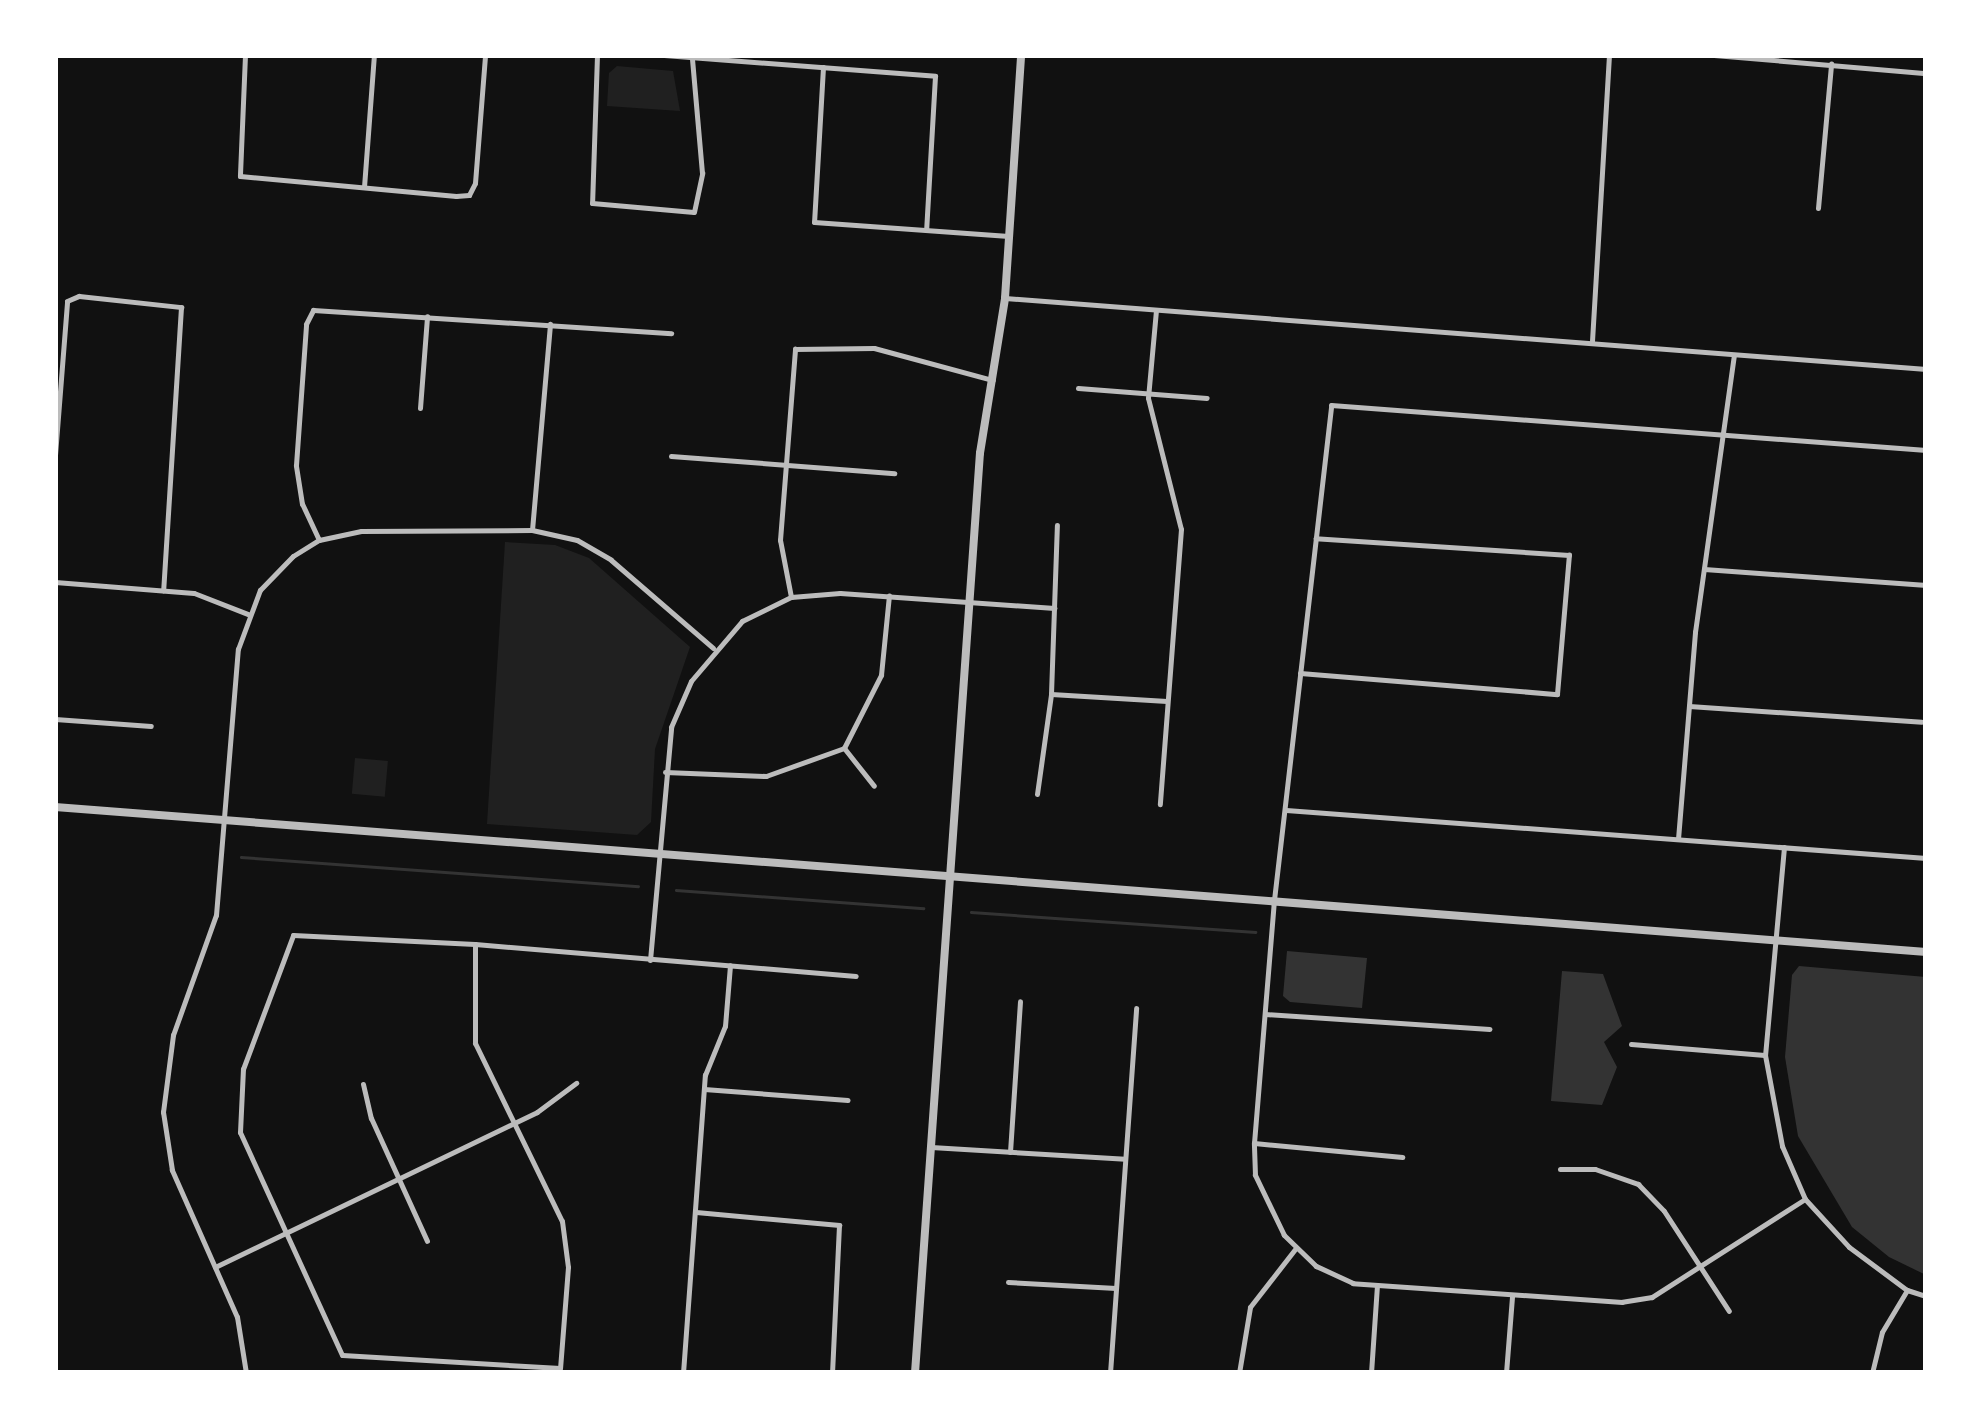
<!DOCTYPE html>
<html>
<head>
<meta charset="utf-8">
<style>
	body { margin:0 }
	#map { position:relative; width:1981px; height:1428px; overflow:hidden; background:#111; font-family:Poppins,sans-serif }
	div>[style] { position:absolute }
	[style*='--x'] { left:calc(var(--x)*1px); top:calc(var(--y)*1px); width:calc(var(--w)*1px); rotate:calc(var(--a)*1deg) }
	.green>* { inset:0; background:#202020; transform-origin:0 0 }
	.water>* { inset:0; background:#333 }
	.stream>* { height:2.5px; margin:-1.25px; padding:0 1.25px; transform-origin:1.25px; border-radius:1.25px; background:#333 }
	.minor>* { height:5px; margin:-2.5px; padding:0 2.5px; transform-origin:2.5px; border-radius:2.5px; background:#bcbcbc }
	.tertiary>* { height:8px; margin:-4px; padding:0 4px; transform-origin:4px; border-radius:4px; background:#bcbcbc }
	span { translate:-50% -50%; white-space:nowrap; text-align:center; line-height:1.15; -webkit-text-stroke:8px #fff; paint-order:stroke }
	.frame { position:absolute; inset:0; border:58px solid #fff; pointer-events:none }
</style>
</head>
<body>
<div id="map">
	<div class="green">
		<i style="clip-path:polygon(617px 66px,673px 71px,680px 111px,607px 106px,609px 73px)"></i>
		<i style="clip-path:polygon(505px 542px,555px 545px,589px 558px,690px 647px,655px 749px,651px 822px,637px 835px,487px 824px)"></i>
		<i style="left:355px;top:758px;width:33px;height:36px;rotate:5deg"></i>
	</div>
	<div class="water">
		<i style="clip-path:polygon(1287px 951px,1367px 958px,1362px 1008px,1290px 1002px,1283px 996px)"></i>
		<i style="clip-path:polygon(1799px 966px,1926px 977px,1926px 1275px,1889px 1257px,1852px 1227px,1798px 1136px,1785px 1057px,1792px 975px)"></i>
		<i style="clip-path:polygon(1562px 971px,1603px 974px,1622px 1026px,1604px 1042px,1617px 1067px,1602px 1105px,1551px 1101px)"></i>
	</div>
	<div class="stream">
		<i style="--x:241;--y:857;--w:398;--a:4.2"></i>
		<i style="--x:676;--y:890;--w:248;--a:4.2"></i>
		<i style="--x:971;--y:912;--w:285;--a:4"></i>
	</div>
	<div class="minor">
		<i style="--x:245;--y:55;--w:121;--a:92.4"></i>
		<i style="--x:240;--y:176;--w:217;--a:5.3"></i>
		<i style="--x:456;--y:196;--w:13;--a:-4"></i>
		<i style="--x:469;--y:195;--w:13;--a:-63"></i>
		<i style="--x:475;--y:183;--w:128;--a:-85.5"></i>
		<i style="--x:597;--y:55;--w:148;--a:91.9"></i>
		<i style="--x:592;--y:203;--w:102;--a:5"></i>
		<i style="--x:694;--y:212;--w:40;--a:-78"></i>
		<i style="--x:702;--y:173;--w:115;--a:-95"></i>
		<i style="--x:664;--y:55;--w:272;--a:4.4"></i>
		<i style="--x:935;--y:76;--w:154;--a:93.3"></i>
		<i style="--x:1714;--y:55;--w:213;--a:4.9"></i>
		<i style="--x:823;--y:67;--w:155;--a:93.3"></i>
		<i style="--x:814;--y:222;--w:195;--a:4.1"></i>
		<i style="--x:364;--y:187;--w:132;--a:-85.7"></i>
		<i style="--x:1818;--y:208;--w:145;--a:-84.8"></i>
		<i style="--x:1005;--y:298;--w:924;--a:4.41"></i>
		<i style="--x:1156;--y:310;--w:88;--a:95.2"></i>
		<i style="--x:1148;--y:398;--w:135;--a:75.9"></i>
		<i style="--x:1181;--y:529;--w:276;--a:94.4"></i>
		<i style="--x:1592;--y:341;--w:287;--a:-86.6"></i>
		<i style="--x:1078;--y:388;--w:129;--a:4.4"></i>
		<i style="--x:420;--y:408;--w:92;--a:-85.6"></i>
		<i style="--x:55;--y:455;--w:154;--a:-85.5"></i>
		<i style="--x:67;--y:301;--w:13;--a:-23"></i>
		<i style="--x:79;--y:296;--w:103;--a:6.2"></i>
		<i style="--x:181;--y:307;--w:284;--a:93.6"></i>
		<i style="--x:671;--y:456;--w:224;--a:4.4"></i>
		<i style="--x:532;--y:530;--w:207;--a:-85"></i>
		<i style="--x:319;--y:540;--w:40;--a:-115"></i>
		<i style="--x:302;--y:504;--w:39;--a:-99"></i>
		<i style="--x:296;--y:465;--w:141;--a:-85.9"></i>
		<i style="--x:306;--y:324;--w:16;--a:-63"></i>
		<i style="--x:313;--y:310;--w:359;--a:3.7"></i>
		<i style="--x:1704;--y:569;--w:223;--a:4.1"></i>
		<i style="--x:55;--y:582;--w:139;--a:4.5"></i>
		<i style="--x:194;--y:593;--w:58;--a:21.3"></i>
		<i style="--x:791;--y:597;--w:58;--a:-100.9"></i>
		<i style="--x:780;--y:540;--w:192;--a:-85.5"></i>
		<i style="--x:795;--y:349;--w:79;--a:-0.7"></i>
		<i style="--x:874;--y:348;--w:123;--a:15.1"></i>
		<i style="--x:1300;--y:673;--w:258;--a:4.7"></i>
		<i style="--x:1557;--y:694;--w:140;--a:-85.1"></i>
		<i style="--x:1569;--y:555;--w:254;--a:-176.2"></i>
		<i style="--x:1051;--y:694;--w:116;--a:3.5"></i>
		<i style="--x:1689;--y:706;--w:233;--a:3.9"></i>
		<i style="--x:55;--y:719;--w:96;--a:4.2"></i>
		<i style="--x:844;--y:748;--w:48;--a:51.7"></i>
		<i style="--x:665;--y:772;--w:101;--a:2.3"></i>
		<i style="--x:766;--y:776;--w:83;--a:-19.7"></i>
		<i style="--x:844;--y:748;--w:82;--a:-63.1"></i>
		<i style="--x:881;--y:675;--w:80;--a:-84.3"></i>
		<i style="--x:1037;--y:794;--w:101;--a:-82"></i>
		<i style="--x:1051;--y:694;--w:169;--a:-88"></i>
		<i style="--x:1286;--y:810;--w:642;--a:4.29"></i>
		<i style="--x:1678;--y:839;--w:208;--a:-85.3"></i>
		<i style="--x:1695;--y:632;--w:279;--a:-82"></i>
		<i style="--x:1784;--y:847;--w:209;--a:95.2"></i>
		<i style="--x:1765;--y:1055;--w:93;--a:79.4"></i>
		<i style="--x:1782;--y:1146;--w:58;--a:66.5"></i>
		<i style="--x:1805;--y:1199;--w:65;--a:47.5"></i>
		<i style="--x:1849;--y:1247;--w:72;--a:36.6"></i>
		<i style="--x:1907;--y:1290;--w:20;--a:18"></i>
		<i style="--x:475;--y:944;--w:99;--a:90"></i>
		<i style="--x:475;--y:1043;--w:198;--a:64"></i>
		<i style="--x:562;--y:1221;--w:46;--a:82.6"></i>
		<i style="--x:568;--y:1267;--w:101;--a:94.5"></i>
		<i style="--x:560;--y:1368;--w:218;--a:-176.6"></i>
		<i style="--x:342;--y:1355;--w:245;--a:-114.6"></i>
		<i style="--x:240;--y:1132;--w:63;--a:-87.3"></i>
		<i style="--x:243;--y:1069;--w:143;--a:-69.5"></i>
		<i style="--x:293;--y:935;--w:182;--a:2.8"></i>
		<i style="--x:475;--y:944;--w:382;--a:4.8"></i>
		<i style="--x:650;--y:960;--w:234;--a:-84.8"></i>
		<i style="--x:671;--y:727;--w:50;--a:-66.5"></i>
		<i style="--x:691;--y:681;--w:79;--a:-49.6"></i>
		<i style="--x:742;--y:621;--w:55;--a:-26.1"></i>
		<i style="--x:791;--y:597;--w:49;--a:-4.7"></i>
		<i style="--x:840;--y:593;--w:215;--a:4"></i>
		<i style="--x:1265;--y:1014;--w:225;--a:3.8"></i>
		<i style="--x:1631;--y:1044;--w:134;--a:4.7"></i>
		<i style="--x:363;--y:1084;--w:35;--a:77"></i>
		<i style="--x:371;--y:1118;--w:135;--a:65.5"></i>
		<i style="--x:704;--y:1089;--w:144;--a:4.4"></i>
		<i style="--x:1254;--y:1143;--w:149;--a:5.4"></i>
		<i style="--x:931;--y:1147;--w:194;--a:3.5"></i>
		<i style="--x:1010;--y:1152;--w:151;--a:-86.2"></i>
		<i style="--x:1560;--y:1169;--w:35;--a:0"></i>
		<i style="--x:1595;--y:1169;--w:46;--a:19.2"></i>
		<i style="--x:1638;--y:1184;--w:37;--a:46"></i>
		<i style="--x:1664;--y:1211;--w:119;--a:57"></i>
		<i style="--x:1805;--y:1199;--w:182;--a:147.4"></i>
		<i style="--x:1652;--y:1297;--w:30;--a:171"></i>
		<i style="--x:1622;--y:1302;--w:270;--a:-176"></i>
		<i style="--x:1353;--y:1283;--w:41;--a:-155.3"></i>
		<i style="--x:1316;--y:1266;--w:45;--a:-135.9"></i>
		<i style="--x:1284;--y:1235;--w:67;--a:-115.8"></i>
		<i style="--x:1255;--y:1175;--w:32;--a:-92"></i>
		<i style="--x:1254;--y:1143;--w:244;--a:-85.3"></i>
		<i style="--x:1274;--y:900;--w:498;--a:-83.4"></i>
		<i style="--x:1331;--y:405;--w:597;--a:4.33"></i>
		<i style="--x:696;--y:1212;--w:144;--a:5.2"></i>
		<i style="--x:839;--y:1225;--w:148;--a:92.7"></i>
		<i style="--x:215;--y:1267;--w:357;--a:-25.7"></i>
		<i style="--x:537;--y:1112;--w:49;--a:-36.6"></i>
		<i style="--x:1008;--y:1282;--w:108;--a:3.2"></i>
		<i style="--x:246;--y:1373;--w:57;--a:-99.1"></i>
		<i style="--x:237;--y:1317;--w:161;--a:-113.9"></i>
		<i style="--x:172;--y:1170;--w:59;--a:-98.8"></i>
		<i style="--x:163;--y:1112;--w:78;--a:-82.6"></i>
		<i style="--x:173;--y:1035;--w:127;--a:-70.3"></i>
		<i style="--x:216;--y:915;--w:267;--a:-85.3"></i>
		<i style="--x:238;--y:649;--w:63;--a:-69.6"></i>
		<i style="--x:260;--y:590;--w:47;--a:-45.9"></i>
		<i style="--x:293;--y:556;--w:31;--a:-32"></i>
		<i style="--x:319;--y:540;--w:43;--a:-12.1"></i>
		<i style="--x:361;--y:531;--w:171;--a:-0.3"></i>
		<i style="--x:532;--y:530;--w:46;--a:12.5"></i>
		<i style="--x:577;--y:540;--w:39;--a:30"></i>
		<i style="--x:611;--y:560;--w:135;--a:40.8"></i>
		<i style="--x:683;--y:1373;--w:299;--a:-85.8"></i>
		<i style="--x:705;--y:1075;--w:53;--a:-67.8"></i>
		<i style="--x:725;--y:1026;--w:61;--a:-85.3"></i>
		<i style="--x:1110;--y:1373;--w:366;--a:-85.9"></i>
		<i style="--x:1239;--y:1373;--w:67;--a:-80.5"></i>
		<i style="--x:1250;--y:1307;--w:75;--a:-52.1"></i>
		<i style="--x:1371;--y:1373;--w:87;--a:-86.1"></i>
		<i style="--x:1506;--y:1373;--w:77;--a:-85.5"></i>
		<i style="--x:1872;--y:1373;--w:42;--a:-76.3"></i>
		<i style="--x:1882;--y:1332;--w:49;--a:-59.2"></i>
	</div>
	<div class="tertiary">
		<i style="--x:55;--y:807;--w:1877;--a:4.43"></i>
		<i style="--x:915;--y:1373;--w:922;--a:-85.96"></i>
		<i style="--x:980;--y:453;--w:157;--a:-80.8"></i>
		<i style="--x:1005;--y:298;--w:244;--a:-86.2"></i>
	</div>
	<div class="frame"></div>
</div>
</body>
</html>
